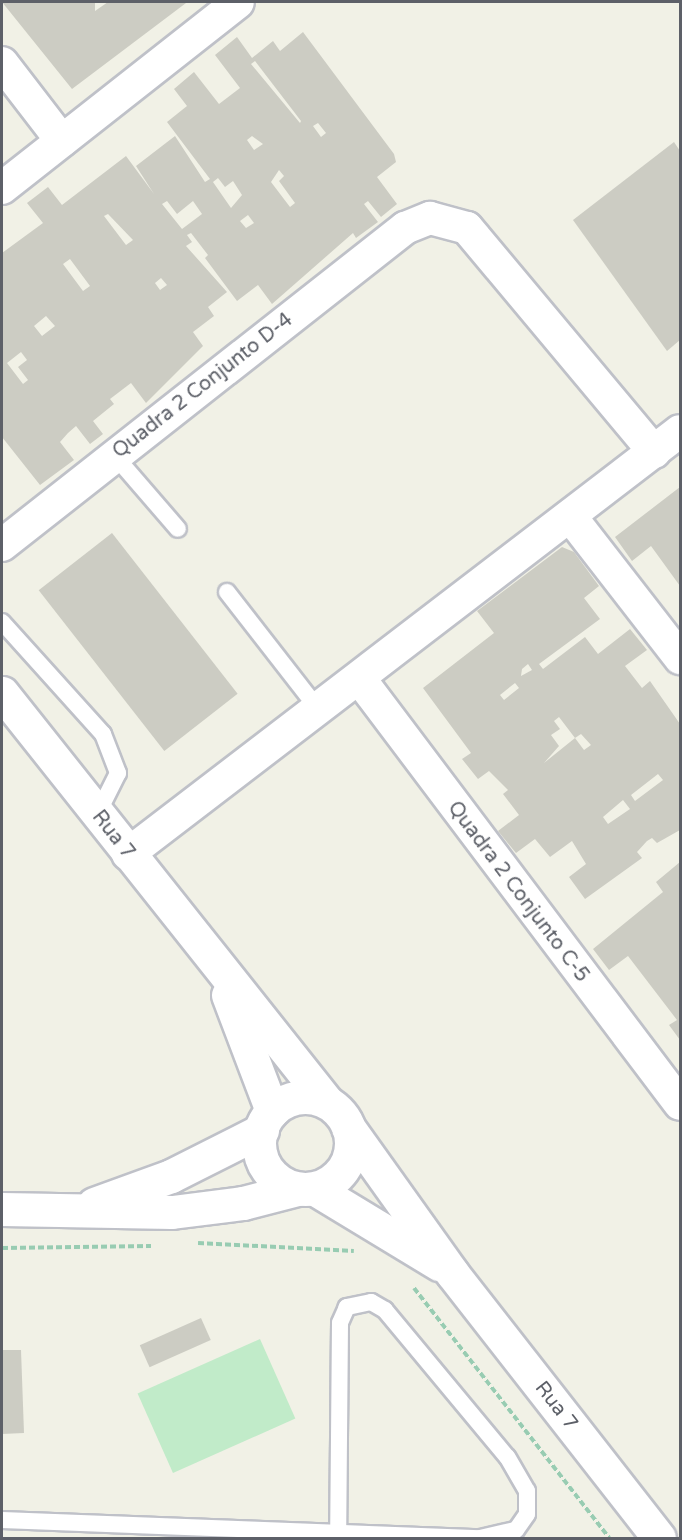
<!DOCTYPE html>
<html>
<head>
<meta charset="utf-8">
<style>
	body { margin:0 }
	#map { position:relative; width:682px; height:1540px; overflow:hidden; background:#f1f1e6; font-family:"Varela Round",sans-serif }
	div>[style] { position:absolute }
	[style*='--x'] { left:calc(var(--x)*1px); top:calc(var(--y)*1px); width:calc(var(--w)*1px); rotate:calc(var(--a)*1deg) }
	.green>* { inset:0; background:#c1ebc9; transform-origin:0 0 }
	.building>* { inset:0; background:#ccccc3; transform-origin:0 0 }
	.path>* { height:4px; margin-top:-2px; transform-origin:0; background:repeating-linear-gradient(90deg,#98ccb2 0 6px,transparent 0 9px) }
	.roads { filter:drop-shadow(2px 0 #bfc1c8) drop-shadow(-2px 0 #bfc1c8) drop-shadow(0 2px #bfc1c8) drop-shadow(0 -2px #bfc1c8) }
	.service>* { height:16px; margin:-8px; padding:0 8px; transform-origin:8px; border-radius:8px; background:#fff }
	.minor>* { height:32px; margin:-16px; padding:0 16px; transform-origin:16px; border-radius:16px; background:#fff }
	.tertiary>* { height:33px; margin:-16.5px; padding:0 16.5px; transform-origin:16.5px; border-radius:16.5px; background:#fff }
	.secondary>* { height:33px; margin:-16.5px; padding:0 16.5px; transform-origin:16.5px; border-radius:16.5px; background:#fff }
	.secondary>.ring { margin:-16.5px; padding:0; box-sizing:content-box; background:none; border:33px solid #fff; border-radius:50% }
	span { translate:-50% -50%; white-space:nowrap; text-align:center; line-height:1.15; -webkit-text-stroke:4.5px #fff; paint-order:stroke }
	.street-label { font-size:20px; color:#5d6068 }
	.frame { position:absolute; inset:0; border:3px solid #5d6068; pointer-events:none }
</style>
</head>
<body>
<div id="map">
	<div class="green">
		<i style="left:260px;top:1339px;width:87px;height:134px;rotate:66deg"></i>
	</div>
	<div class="building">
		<i style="clip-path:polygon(2px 2px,95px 2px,95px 11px,108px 2px,186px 3px,72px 89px)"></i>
		<i style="clip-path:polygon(evenodd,303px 32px,394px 154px,396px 162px,377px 177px,397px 204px,381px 217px,368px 201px,364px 204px,378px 222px,356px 238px,353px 233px,272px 304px,258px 285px,237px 301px,205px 258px,208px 255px,191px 233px,187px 235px,192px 242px,186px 246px,227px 292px,208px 307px,214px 316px,193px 332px,203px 346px,146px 403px,131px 383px,110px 399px,114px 404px,93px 421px,103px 434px,90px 444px,76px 426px,68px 433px,60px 442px,74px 460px,40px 485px,2px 437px,2px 253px,43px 223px,27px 203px,48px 187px,62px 205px,126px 156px,154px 194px,136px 166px,175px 136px,205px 182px,210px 179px,167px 122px,187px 106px,174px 89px,194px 72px,219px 104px,240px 88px,215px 55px,237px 37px,252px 58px,273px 41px,280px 51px,303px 32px,255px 61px,301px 121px,300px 123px,251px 64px,255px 61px,303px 32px,318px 123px,326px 133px,321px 137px,313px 126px,318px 123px,303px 32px,252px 136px,263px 144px,254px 150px,247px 140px,252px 136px,303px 32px,279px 170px,284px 176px,279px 181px,295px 203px,290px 207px,271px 182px,279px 170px,303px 32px,218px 178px,225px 187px,233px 181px,242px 195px,231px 208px,213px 182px,218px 178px,303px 32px,167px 201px,177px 214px,193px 201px,202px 214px,182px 229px,162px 204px,167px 201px,303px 32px,108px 214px,133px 240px,126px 245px,104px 216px,108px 214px,303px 32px,248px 215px,254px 223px,246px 228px,240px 221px,248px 215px,303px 32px,70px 259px,90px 286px,83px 291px,63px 264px,70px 259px,303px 32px,161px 278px,167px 285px,160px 290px,155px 283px,161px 278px,303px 32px,46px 316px,55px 326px,42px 336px,34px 326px,46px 316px,303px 32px,21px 352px,27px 360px,18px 367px,28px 380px,23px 384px,7px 363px,21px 352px)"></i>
		<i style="clip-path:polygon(674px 142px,680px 151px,680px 340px,667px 351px,573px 220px)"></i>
		<i style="clip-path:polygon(680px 487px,680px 586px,651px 546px,632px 561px,615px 537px)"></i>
		<i style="left:112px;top:533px;width:204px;height:93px;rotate:52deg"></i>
		<i style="clip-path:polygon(evenodd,562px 547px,574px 552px,599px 586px,584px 598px,600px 619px,539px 664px,543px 669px,585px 637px,598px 654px,630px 629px,647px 650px,625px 666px,642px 688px,650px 681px,680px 724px,680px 830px,657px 843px,652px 838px,647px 841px,637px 852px,642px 858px,585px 899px,569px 877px,586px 864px,572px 841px,550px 857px,535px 839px,516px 853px,498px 831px,519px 815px,503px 794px,508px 790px,489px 771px,478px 779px,462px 759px,471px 753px,423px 688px,494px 633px,477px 611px,562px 547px,528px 664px,532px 670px,521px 676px,522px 669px,528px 664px,562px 547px,515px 683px,519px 688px,504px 700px,500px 695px,515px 683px,562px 547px,559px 717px,575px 738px,581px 734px,591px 745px,584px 750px,575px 738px,544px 763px,559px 746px,551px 735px,560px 729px,554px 721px,559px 717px,562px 547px,658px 774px,663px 780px,635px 801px,631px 795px,658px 774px,562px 547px,623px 800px,630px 809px,608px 824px,603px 817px,623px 800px)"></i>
		<i style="clip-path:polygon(680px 862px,680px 1040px,669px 1025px,677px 1020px,628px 956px,609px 970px,593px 949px,663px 892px,656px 882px)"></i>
		<i style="left:201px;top:1318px;width:24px;height:67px;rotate:66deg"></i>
		<i style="clip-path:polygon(2px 1350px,21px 1350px,24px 1433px,2px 1434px)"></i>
	</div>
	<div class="path">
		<i style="--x:198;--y:1243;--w:156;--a:2.9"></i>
		<i style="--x:2;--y:1248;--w:149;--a:-0.8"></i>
		<i style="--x:414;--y:1288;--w:317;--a:52"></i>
	</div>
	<div class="roads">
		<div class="service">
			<i style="--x:115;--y:456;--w:96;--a:49.2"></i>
			<i style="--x:227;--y:592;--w:148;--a:52.1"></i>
			<i style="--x:2;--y:622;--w:151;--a:48"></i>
			<i style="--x:103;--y:734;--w:42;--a:69"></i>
			<i style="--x:118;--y:773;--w:47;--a:116.6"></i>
			<i style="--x:2;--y:1520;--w:478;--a:2.2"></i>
			<i style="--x:480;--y:1538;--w:37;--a:-13"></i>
			<i style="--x:516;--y:1530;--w:19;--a:-55"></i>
			<i style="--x:527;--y:1514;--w:23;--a:-90"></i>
			<i style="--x:527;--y:1491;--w:39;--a:-120"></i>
			<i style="--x:507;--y:1457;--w:191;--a:-129.7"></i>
			<i style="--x:385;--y:1310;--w:16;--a:-150"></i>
			<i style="--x:371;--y:1302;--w:25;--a:168"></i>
			<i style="--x:347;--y:1307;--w:17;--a:114"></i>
			<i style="--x:340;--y:1323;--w:209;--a:90.5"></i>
		</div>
		<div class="minor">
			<i style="--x:2;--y:63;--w:98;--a:52.4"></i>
			<i style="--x:2;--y:188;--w:300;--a:-38.2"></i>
			<i style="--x:570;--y:516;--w:180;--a:52.2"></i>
			<i style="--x:2;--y:545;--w:513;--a:-38.19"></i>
			<i style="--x:405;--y:228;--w:27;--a:-22"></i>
			<i style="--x:430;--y:218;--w:38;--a:15"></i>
			<i style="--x:467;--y:228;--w:292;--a:50.1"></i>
			<i style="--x:359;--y:678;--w:533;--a:53"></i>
			<i style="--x:128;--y:854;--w:695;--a:-37.46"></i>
		</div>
		<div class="tertiary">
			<i style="--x:94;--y:1204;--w:82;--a:-20"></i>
			<i style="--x:171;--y:1176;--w:102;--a:-26.8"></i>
			<i style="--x:2;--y:1209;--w:170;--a:1"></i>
			<i style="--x:172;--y:1212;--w:72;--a:-7.2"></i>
			<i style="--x:243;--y:1203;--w:56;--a:-14.5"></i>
		</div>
		<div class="secondary">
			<i style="--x:2;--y:693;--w:522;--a:51.53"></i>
			<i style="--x:228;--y:995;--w:124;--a:69.2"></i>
			<i class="ring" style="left:259px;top:1097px;width:59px;height:59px"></i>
			<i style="--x:348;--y:1127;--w:179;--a:54.5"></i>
			<i style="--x:452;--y:1273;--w:336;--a:52"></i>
			<i style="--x:315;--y:1189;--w:145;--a:31.2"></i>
		</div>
	</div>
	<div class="street-label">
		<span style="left:203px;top:386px;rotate:-38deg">Quadra 2 Conjunto D-4</span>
		<span style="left:113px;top:835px;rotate:52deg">Rua 7</span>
		<span style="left:518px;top:892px;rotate:53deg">Quadra 2 Conjunto C-5</span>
		<span style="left:556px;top:1406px;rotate:52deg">Rua 7</span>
	</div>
	<div class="frame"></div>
</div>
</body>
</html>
